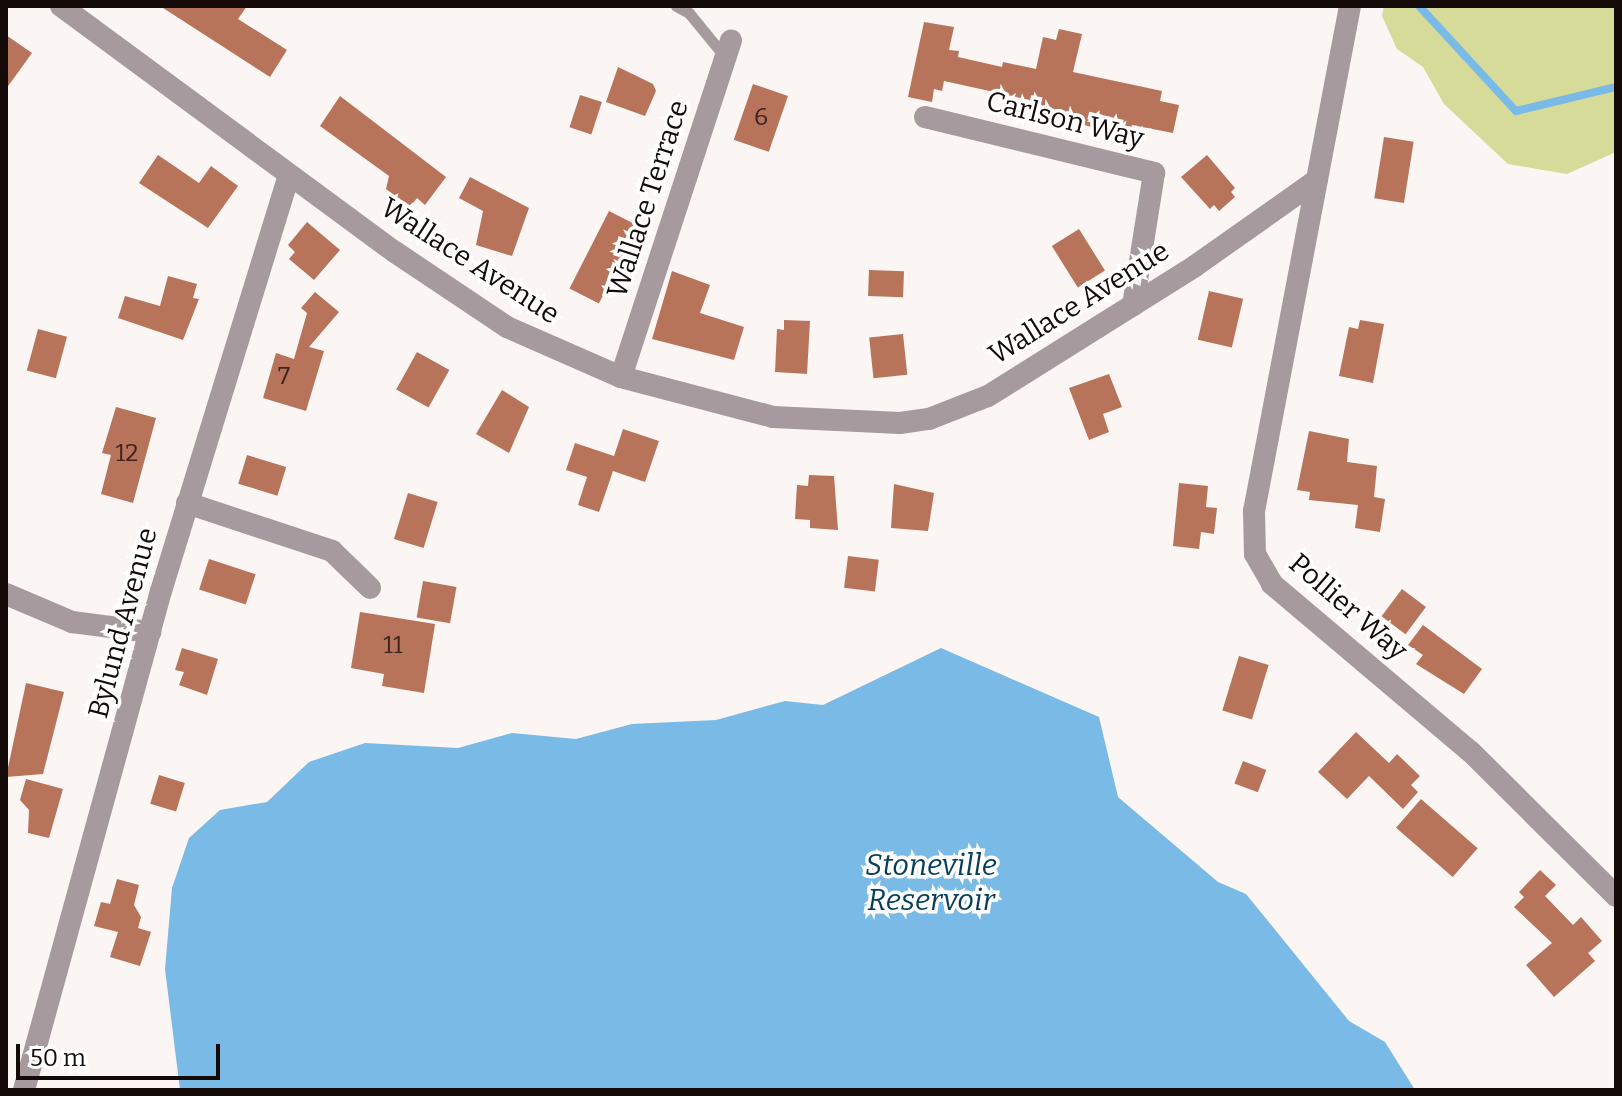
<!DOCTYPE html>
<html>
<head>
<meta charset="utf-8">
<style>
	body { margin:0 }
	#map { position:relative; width:1622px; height:1096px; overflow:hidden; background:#fbf5f3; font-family:Bitter,serif }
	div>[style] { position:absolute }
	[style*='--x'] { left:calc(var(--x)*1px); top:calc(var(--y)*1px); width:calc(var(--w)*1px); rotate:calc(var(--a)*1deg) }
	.green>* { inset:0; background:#d7db9a }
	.water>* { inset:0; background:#79bae7 }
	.stream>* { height:8px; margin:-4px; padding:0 4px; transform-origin:4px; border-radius:4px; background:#79bae7 }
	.building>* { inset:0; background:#b7745b; transform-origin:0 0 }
	.lane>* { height:11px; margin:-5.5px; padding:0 5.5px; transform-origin:5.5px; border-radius:5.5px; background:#a69a9e }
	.street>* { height:22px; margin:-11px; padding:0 11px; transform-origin:11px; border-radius:11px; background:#a69a9e }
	span { translate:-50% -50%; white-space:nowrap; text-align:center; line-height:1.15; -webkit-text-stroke:7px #fff; paint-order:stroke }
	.number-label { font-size:24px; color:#3d251d }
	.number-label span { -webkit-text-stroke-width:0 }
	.street-label { font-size:28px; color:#140b08 }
	.water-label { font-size:30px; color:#083e5c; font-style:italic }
	.frame { position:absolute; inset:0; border:8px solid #140b08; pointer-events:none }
	.scale { position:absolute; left:16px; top:1044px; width:204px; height:36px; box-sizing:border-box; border:4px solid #140b08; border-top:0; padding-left:10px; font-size:24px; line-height:28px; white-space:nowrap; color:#140b08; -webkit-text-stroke:6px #fff; paint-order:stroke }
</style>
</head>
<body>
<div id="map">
	<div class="green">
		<i style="clip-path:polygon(1384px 6px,1616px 6px,1616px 152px,1567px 174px,1508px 164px,1444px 104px,1423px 67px,1397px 49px,1382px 16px)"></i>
	</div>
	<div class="water">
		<i style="clip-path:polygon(941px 648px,1099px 717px,1118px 797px,1218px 882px,1246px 894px,1349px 1021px,1385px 1042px,1415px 1090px,180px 1090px,165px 969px,172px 888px,189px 838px,220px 810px,267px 802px,309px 762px,365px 743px,458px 748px,512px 733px,576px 739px,632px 724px,716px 720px,785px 701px,823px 705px)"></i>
	</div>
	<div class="stream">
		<i style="--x:1419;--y:6;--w:143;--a:47.3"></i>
		<i style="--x:1516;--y:111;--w:103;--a:-13.5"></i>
	</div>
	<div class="building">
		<i style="clip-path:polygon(160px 6px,247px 6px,238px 19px,287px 50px,270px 77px)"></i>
		<i style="clip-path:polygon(924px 22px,954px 27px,949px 50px,959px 51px,958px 57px,1002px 67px,1003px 62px,1036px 69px,1043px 37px,1056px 40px,1059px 29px,1082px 34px,1073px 72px,1162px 91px,1160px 101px,1179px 105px,1173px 133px,1132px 125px,1129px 135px,1095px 128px,1028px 109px,1030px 100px,944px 81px,942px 91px,934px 89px,932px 102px,908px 97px)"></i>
		<i style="clip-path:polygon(6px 35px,32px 53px,6px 89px)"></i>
		<i style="clip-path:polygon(618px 67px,653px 84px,656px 91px,645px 116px,606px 102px)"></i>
		<i style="left:753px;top:84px;width:37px;height:59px;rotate:19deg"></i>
		<i style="left:580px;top:95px;width:23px;height:34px;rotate:18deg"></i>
		<i style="clip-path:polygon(340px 96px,446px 177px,425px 205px,417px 198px,410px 207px,386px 189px,389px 176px,320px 126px)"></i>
		<i style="left:1384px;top:137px;width:30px;height:62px;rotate:9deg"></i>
		<i style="clip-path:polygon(158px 155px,199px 183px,211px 166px,238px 186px,208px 228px,139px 183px)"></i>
		<i style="clip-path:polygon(1207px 155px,1235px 188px,1231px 192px,1235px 197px,1219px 211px,1214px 205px,1210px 209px,1181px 177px)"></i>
		<i style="clip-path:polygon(470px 177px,529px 208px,512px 256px,476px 245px,483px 211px,459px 198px)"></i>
		<i style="left:609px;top:211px;width:33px;height:87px;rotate:27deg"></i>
		<i style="clip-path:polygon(307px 222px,340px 250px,314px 280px,289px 259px,295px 252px,288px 245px)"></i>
		<i style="left:1079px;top:229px;width:49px;height:32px;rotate:58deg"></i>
		<i style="left:869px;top:270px;width:35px;height:26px;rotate:2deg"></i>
		<i style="clip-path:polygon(672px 271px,710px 285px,700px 313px,744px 327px,734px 360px,652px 339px)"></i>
		<i style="clip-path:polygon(168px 276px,197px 284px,193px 298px,199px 299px,183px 340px,118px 318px,125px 296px,160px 306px)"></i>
		<i style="left:1209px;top:291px;width:35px;height:50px;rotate:13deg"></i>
		<i style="clip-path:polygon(315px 292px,339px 312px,309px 347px,324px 351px,306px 411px,263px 398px,276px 353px,294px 359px,307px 313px,301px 308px)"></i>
		<i style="clip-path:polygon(784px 320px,810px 321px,807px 374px,775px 372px,777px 329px,784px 330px)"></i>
		<i style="clip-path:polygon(1360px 320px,1384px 324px,1373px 383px,1339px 376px,1349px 327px,1358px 329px)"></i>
		<i style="left:38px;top:329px;width:30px;height:43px;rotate:15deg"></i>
		<i style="left:903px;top:334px;width:41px;height:34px;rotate:84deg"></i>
		<i style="left:417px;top:352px;width:37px;height:43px;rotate:29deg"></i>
		<i style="clip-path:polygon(1109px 374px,1122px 407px,1103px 414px,1109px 432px,1089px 440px,1069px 388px)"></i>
		<i style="clip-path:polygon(502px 390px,529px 407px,509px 453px,476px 434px)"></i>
		<i style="clip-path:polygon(116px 407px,156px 418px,133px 503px,101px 494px,111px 455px,102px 453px)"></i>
		<i style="clip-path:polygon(623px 429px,659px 441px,645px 482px,613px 471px,599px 512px,578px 505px,587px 477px,566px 470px,575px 443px,614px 456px)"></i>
		<i style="clip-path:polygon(1309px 431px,1349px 439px,1347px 462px,1377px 466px,1374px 497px,1385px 499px,1380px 532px,1355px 528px,1358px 505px,1309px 500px,1310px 492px,1297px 490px)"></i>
		<i style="left:247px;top:455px;width:41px;height:30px;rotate:17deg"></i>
		<i style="clip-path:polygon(809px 475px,834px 476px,838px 530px,810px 528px,810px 520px,795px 519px,797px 485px,808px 486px)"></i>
		<i style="clip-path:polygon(1179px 483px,1208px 486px,1206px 507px,1217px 508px,1214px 534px,1201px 532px,1199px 549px,1173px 546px)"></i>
		<i style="clip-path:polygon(894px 484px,934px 493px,928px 531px,891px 528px)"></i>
		<i style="left:408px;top:493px;width:31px;height:48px;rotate:17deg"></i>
		<i style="left:848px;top:556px;width:31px;height:32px;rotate:7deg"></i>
		<i style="left:209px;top:559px;width:49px;height:32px;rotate:18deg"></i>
		<i style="left:423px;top:581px;width:34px;height:37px;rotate:10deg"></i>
		<i style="left:1402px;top:589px;width:30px;height:34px;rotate:37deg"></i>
		<i style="clip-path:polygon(360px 612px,435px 624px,424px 693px,382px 686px,384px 674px,351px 668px)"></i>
		<i style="clip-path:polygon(1423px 625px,1482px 669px,1464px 694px,1416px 664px,1423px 655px,1408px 645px)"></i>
		<i style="clip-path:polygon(182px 648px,218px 659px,207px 695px,179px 685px,184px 672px,175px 670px)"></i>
		<i style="left:1239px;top:656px;width:31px;height:57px;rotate:17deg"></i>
		<i style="clip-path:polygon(26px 683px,64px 692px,43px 774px,6px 777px)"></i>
		<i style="clip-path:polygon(1356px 732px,1389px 763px,1397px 754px,1420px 776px,1411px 785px,1418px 792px,1403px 809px,1369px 776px,1347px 799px,1318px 772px)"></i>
		<i style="left:1243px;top:761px;width:25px;height:24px;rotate:21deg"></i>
		<i style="left:159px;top:775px;width:27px;height:30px;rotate:17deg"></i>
		<i style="clip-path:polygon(26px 779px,63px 789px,49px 838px,28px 833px,29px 810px,20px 800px)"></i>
		<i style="left:1421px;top:799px;width:75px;height:38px;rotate:41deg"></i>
		<i style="clip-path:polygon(1540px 870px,1556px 885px,1545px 896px,1573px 925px,1581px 917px,1602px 941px,1588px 953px,1595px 961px,1554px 997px,1526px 965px,1552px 943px,1514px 907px,1524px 897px,1519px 892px)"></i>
		<i style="clip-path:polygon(117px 879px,139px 885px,134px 905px,141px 917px,138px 928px,151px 932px,140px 966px,110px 957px,118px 932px,94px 926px,101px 902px,110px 904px)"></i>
	</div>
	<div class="lane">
		<i style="--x:676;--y:6;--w:15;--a:28"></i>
		<i style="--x:689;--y:13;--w:57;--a:50.7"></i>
	</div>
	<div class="street">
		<i style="--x:61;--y:6;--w:415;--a:36.4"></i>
		<i style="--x:395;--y:252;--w:135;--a:33.8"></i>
		<i style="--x:507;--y:327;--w:124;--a:23.7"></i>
		<i style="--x:621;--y:377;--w:157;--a:14.7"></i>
		<i style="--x:773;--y:417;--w:127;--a:2.7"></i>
		<i style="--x:900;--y:423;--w:29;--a:-8"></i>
		<i style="--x:929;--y:419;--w:63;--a:-21.3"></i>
		<i style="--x:988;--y:396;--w:244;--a:-32.1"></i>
		<i style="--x:1195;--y:266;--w:149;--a:-35.2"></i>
		<i style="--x:1350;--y:6;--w:514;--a:100.76"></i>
		<i style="--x:1254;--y:511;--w:43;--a:88.7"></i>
		<i style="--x:1255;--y:554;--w:34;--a:60"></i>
		<i style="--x:1272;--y:584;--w:260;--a:40.2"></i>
		<i style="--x:1471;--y:752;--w:204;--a:44.8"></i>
		<i style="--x:925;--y:117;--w:236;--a:13.7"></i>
		<i style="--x:1154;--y:173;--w:134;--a:99"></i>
		<i style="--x:621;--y:377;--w:354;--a:-71.9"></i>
		<i style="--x:187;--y:503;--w:153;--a:18.3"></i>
		<i style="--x:332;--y:551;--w:53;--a:44.2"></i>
		<i style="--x:6;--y:594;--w:72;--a:23"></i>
		<i style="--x:72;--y:622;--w:79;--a:7.3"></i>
		<i style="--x:24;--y:1090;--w:517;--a:-74.65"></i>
		<i style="--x:161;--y:591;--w:435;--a:-72.9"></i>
	</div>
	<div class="number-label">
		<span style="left:761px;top:118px">6</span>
		<span style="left:284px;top:377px">7</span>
		<span style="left:127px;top:454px">12</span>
		<span style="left:393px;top:646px">11</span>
	</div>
	<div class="street-label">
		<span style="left:1065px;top:120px;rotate:14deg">Carlson Way</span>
		<span style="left:648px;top:199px;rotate:-72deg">Wallace Terrace</span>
		<span style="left:470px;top:261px;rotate:33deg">Wallace Avenue</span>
		<span style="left:1079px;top:303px;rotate:-32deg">Wallace Avenue</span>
		<span style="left:1348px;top:607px;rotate:41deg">Pollier Way</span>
		<span style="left:123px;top:623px;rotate:-75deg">Bylund Avenue</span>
	</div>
	<div class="water-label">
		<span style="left:931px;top:882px">Stoneville<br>Reservoir</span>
	</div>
	<div class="frame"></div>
	<div class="scale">50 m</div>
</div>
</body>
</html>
